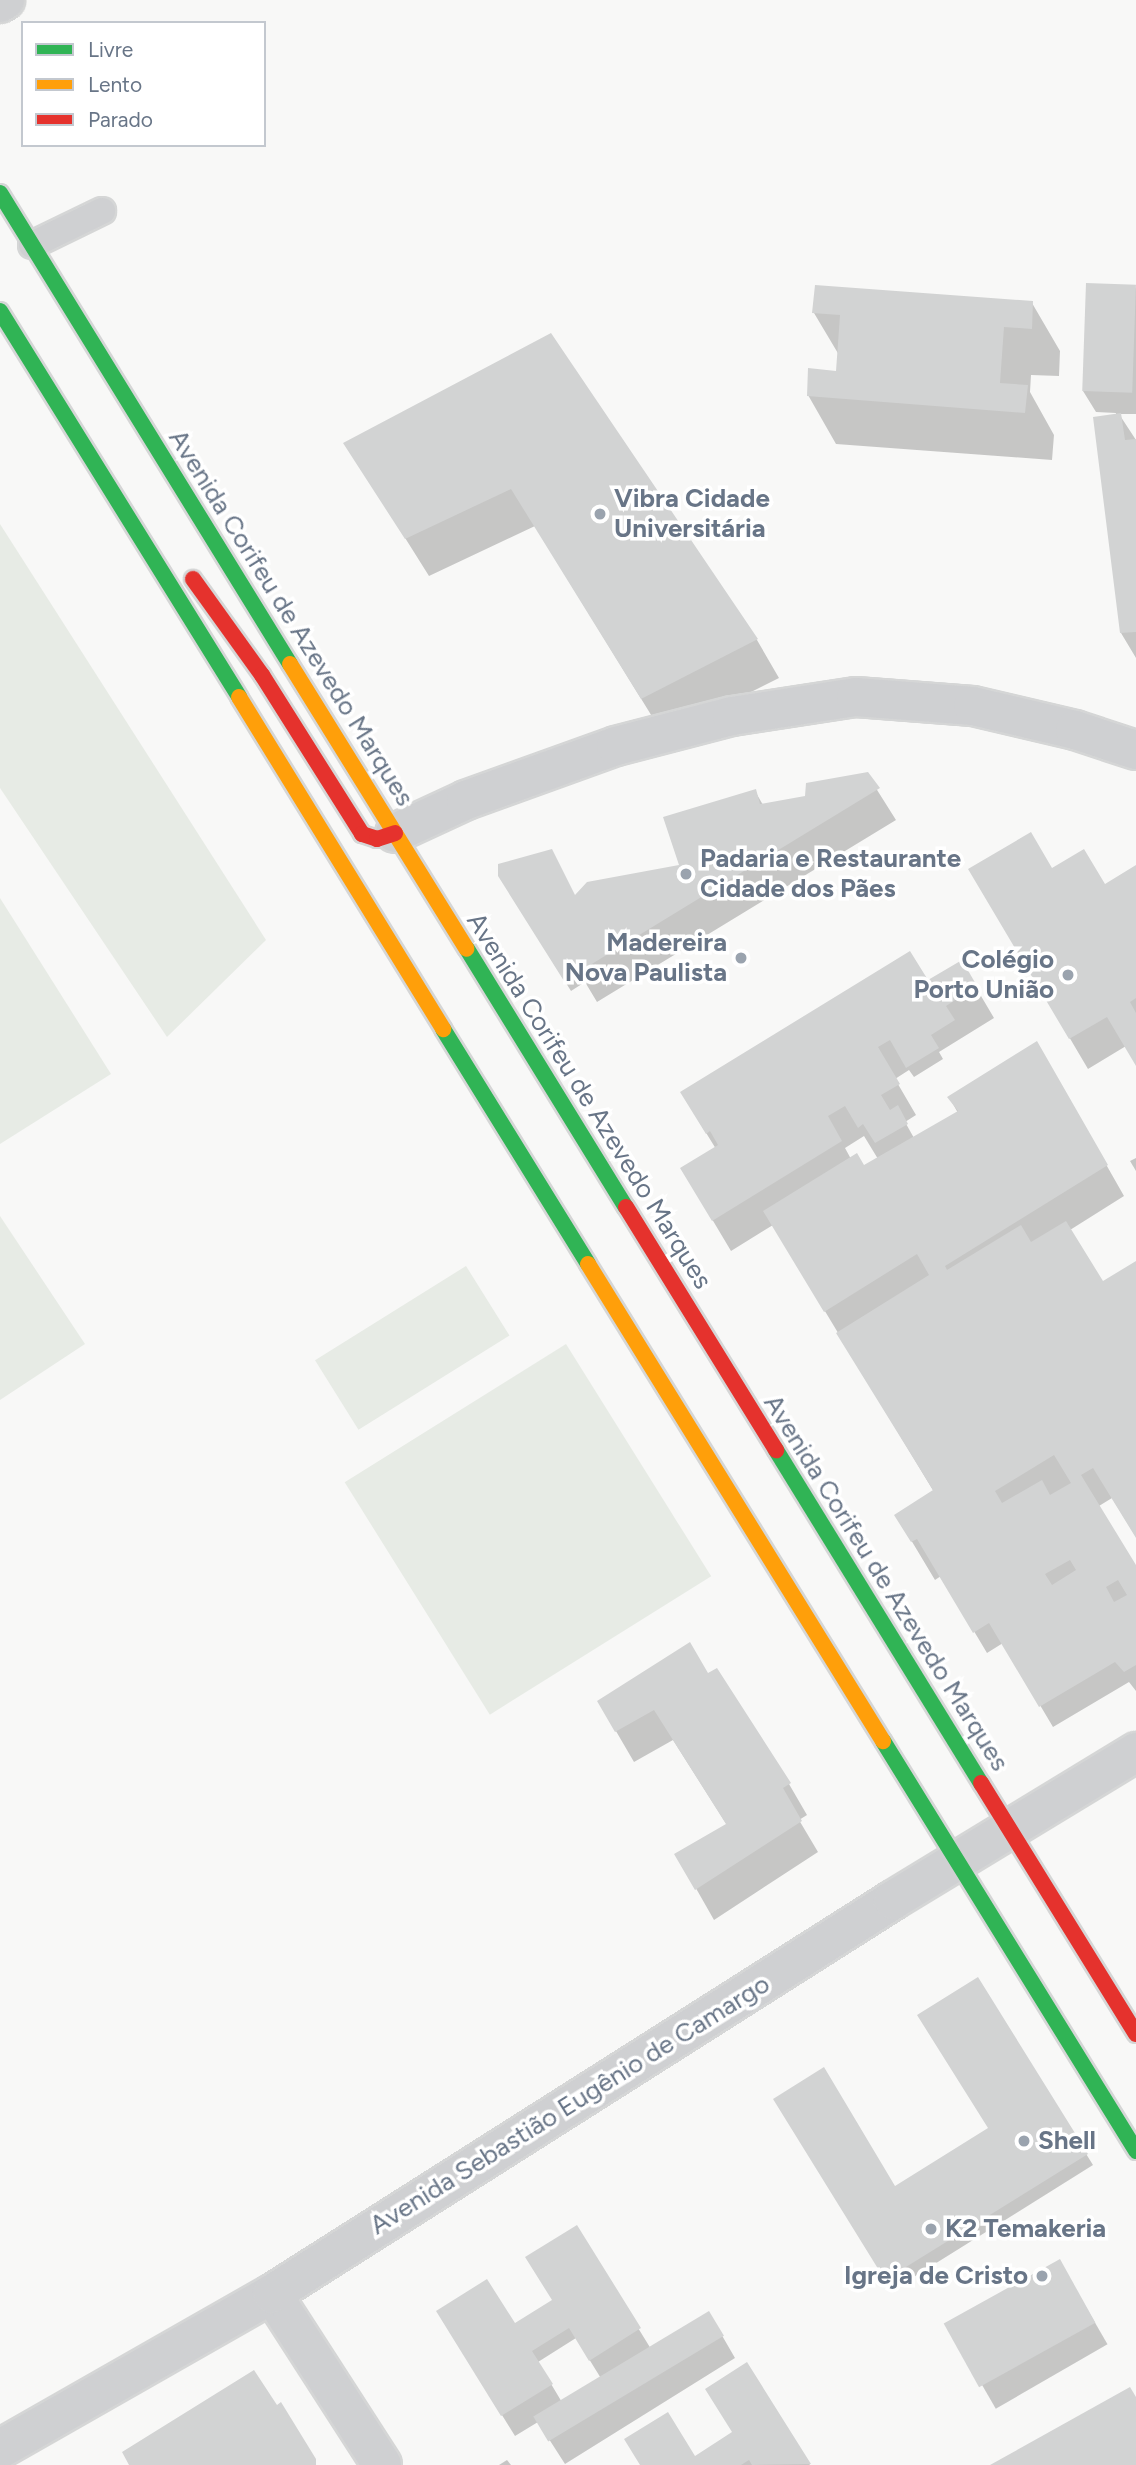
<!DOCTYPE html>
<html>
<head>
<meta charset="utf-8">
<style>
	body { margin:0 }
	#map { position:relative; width:1136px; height:2465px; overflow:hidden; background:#f8f8f7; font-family:Figtree,sans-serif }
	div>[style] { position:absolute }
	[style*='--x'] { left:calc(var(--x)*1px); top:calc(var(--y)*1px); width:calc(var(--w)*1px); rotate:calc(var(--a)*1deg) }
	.green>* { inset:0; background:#e7ebe5; transform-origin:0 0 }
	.shadow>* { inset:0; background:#0003; transform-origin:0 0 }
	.building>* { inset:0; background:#d2d3d3; transform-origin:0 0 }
	.roads { filter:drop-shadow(2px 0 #d5d6d6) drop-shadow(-2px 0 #d5d6d6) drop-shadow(0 2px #d5d6d6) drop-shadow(0 -2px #d5d6d6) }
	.lane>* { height:26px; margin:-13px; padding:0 13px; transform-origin:13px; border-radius:13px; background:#cfd0d2 }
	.street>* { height:38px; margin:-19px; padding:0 19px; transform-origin:19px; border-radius:19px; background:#cfd0d2 }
	.fast>* { height:16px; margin:-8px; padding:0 8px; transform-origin:8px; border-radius:8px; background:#30b455 }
	.slow>* { height:16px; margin:-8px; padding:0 8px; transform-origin:8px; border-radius:8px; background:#ff9f0a }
	.jam>* { height:16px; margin:-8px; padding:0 8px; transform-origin:8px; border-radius:8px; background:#e5322d }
	.dots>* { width:19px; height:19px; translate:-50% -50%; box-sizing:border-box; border:4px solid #fff; border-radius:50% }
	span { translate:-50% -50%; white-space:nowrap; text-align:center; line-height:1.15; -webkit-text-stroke:7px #fff; paint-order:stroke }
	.poi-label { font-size:26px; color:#687587; font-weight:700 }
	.left { translate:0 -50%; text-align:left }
	.right { translate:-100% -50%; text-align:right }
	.street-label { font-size:26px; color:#687587 }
	.legend { position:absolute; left:21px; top:21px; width:245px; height:126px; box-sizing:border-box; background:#fff; border:2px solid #c3c8cf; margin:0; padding:9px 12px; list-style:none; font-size:21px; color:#687587 }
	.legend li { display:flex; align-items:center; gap:14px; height:35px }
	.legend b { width:35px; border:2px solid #c3c8cf }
</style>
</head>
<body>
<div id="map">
	<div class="green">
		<i style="clip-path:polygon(0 524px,266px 940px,167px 1037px,0 788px)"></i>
		<i style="clip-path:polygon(0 898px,111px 1074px,0 1144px)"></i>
		<i style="clip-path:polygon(0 1216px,85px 1344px,0 1400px)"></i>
		<i style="left:466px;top:1266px;width:82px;height:178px;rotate:58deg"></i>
		<i style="left:566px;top:1344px;width:274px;height:261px;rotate:58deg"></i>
	</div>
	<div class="shadow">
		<i style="clip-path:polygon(1136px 287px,1136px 414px,1119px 414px,1136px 440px,1136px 658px,1121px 633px,1116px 413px,1096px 412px,1083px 391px)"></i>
		<i style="clip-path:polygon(1032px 303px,1060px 351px,1059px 376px,1031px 375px,1030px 392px,1054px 435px,1052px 460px,836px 444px,808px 395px,838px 373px,839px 355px,814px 313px)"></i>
		<i style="clip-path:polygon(550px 335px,757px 640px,779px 678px,664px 736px,535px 526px,429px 576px,346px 444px)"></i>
		<i style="clip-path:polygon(867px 774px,896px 820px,597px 1002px,585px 982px,571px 991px,506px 887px,575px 896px,681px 867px,755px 791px,763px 805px,806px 797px)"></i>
		<i style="clip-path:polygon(1136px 867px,1136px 1064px,1126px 1046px,1088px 1069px,970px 869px,1051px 870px,1104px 886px)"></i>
		<i style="clip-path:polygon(evenodd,961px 962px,994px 1018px,939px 1052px,943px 1059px,914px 1077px,909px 1070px,895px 1079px,916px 1115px,905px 1122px,914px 1138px,958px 1113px,949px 1097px,1037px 1043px,1124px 1196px,1070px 1230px,1102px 1284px,1136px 1263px,1136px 1537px,1112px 1498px,1099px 1506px,1136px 1568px,1136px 1691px,1129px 1682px,1053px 1727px,1003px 1643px,987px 1653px,941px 1576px,935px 1580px,896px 1515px,934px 1492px,773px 1225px,731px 1251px,700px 1199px,716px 1149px,700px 1123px,961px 962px,864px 1136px,878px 1159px,863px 1167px,851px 1159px,845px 1148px,864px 1136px)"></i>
		<i style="clip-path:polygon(1136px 1158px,1136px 1171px,1130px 1161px)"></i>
		<i style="clip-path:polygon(707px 1675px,789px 1784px,807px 1815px,799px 1820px,818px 1852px,714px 1920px,677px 1855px,727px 1825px,673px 1740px,634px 1762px,599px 1702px)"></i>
		<i style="clip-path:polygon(977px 1979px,1093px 2165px,893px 2290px,775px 2099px,823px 2069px,894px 2189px,990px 2129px)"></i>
		<i style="clip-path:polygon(evenodd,576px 2227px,651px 2349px,709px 2313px,735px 2358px,565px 2464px,538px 2422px,515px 2436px,451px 2333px,514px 2325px,553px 2301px,576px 2227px,576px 2338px,602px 2380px,563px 2404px,538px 2362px,576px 2338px)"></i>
		<i style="left:1060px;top:2262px;width:95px;height:129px;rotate:60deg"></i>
		<i style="clip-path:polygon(746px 2364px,810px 2465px,641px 2465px,694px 2458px,734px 2433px)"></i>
		<i style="clip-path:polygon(507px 2460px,511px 2465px,499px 2465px)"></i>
	</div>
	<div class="building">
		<i style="left:1086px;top:283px;width:50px;height:108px;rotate:2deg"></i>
		<i style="clip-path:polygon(815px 285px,1033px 301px,1032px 329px,1004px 327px,1000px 383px,1028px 385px,1025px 413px,807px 396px,808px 368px,836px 371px,840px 315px,812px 313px)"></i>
		<i style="clip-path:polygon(551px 333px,758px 639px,641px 699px,511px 489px,405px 539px,343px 443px)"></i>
		<i style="clip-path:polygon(1121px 413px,1125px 440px,1136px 439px,1136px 632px,1120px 633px,1093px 417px)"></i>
		<i style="clip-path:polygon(868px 772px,880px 788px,564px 981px,498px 876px,498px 864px,552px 849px,575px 895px,587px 882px,679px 865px,663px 817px,756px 789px,760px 804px,805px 796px,806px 783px)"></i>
		<i style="clip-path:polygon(1031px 832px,1052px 868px,1084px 849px,1105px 884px,1136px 865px,1136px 998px,1130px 1002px,1136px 1013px,1136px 1066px,1107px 1017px,1069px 1039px,968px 869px)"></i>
		<i style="clip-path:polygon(910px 951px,928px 980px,962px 960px,977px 986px,946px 1006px,955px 1020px,931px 1035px,939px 1048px,906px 1068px,890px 1040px,878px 1047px,900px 1084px,881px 1095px,890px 1110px,898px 1105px,908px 1124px,875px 1143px,863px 1124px,858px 1128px,845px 1106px,828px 1116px,842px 1141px,712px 1221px,680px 1168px,718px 1145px,710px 1131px,706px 1134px,680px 1092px)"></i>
		<i style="clip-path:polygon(evenodd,1037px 1041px,1108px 1165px,945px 1266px,947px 1270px,1021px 1225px,1031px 1242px,1066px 1221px,1103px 1281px,1136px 1261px,1136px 1538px,1093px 1468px,1081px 1475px,1136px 1565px,1136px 1665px,1124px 1672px,1115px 1662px,1039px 1707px,989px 1623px,973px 1633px,917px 1539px,911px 1542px,894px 1515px,933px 1490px,836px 1333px,929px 1275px,917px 1254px,824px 1312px,763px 1211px,857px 1153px,864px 1165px,958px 1111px,947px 1097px,1037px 1041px,1054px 1455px,1071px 1483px,1050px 1495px,1042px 1480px,1002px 1503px,995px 1491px,1054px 1455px,1037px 1041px,1070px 1560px,1076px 1570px,1052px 1585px,1045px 1574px,1070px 1560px,1037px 1041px,1118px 1580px,1127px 1595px,1114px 1602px,1106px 1587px,1118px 1580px)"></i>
		<i style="clip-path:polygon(690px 1642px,708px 1673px,717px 1668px,791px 1783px,783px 1788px,802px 1821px,695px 1890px,674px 1854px,726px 1824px,654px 1710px,615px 1732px,597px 1701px)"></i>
		<i style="clip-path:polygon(978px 1977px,1088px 2154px,885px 2280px,773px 2099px,824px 2067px,895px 2186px,988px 2128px,917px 2015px)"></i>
		<i style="clip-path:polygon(577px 2225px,641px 2328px,589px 2361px,569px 2328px,532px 2351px,553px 2384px,501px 2416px,436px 2311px,487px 2279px,515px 2323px,552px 2300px,525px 2257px)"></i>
		<i style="left:1060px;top:2259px;width:73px;height:133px;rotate:61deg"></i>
		<i style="left:709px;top:2311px;width:29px;height:205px;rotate:59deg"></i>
		<i style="clip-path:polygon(747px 2362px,811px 2464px,752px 2465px,749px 2460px,741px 2465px,640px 2465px,624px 2439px,668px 2412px,695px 2456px,732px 2432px,705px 2389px)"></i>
		<i style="clip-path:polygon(254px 2370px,277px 2405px,281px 2402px,316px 2459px,316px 2465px,129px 2465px,122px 2452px)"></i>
		<i style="clip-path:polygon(1130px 2387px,1136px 2397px,1136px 2465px,990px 2465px)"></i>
	</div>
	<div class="roads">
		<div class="lane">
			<i style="--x:32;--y:245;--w:78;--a:-25.9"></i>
		</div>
		<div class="street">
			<i style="--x:0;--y:3;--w:6;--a:-31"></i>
			<i style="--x:395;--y:833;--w:78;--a:-24.9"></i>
			<i style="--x:466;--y:800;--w:159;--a:-19.8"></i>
			<i style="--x:616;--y:746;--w:120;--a:-14.5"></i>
			<i style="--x:732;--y:716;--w:125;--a:-8.7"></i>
			<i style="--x:856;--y:697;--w:117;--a:4.4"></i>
			<i style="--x:973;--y:706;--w:105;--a:13.2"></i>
			<i style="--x:1075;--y:730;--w:64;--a:18.2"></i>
			<i style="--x:272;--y:2294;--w:203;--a:57.2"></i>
			<i style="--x:0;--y:2449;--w:313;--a:-29.7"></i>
			<i style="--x:272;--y:2294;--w:735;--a:-32.39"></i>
			<i style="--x:893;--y:1900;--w:285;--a:-31.3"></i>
		</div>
		<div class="fast">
			<i style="--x:0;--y:193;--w:553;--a:58.38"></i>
			<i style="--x:0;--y:311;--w:454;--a:58.2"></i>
			<i style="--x:467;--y:949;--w:303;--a:58.4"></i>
			<i style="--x:443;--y:1029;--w:276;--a:58.3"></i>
			<i style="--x:776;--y:1450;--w:391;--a:58.4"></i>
			<i style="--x:883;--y:1741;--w:482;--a:58.3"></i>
		</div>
		<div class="slow">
			<i style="--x:290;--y:664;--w:335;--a:58.2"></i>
			<i style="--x:239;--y:697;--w:390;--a:58.4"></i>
			<i style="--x:588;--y:1264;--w:561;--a:58.27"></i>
		</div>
		<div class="jam">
			<i style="--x:193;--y:579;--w:118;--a:54.3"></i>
			<i style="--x:262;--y:675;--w:188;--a:57.8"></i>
			<i style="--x:362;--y:834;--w:16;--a:18"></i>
			<i style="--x:377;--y:839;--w:19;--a:-18"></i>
			<i style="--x:626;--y:1207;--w:286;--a:58.3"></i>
			<i style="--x:981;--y:1783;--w:295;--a:58.3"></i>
		</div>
	</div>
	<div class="dots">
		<i style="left:600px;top:514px;background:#9aa3ae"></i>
		<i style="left:686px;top:874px;background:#9aa3ae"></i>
		<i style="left:741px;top:958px;background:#9aa3ae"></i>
		<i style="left:1068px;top:975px;background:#9aa3ae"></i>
		<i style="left:1024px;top:2141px;background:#9aa3ae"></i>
		<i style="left:931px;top:2229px;background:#9aa3ae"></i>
		<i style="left:1042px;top:2276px;background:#9aa3ae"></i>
	</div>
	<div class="poi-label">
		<span class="left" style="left:614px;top:514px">Vibra Cidade<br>Universitária</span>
		<span class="left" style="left:700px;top:874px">Padaria e Restaurante<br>Cidade dos Pães</span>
		<span class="right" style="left:727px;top:958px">Madereira<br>Nova Paulista</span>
		<span class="right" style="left:1054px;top:975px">Colégio<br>Porto União</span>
		<span class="left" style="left:1038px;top:2141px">Shell</span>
		<span class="left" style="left:945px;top:2229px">K2 Temakeria</span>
		<span class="right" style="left:1028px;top:2276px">Igreja de Cristo</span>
	</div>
	<div class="street-label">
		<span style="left:291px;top:618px;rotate:58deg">Avenida Corifeu de Azevedo Marques</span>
		<span style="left:589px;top:1101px;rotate:58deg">Avenida Corifeu de Azevedo Marques</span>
		<span style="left:886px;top:1583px;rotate:58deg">Avenida Corifeu de Azevedo Marques</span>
		<span style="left:570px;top:2105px;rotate:-32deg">Avenida Sebastião Eugênio de Camargo</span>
	</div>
	<ul class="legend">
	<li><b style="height:9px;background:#30b455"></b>Livre</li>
	<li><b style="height:9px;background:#ff9f0a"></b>Lento</li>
	<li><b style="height:9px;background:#e5322d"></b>Parado</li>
	</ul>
</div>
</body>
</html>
